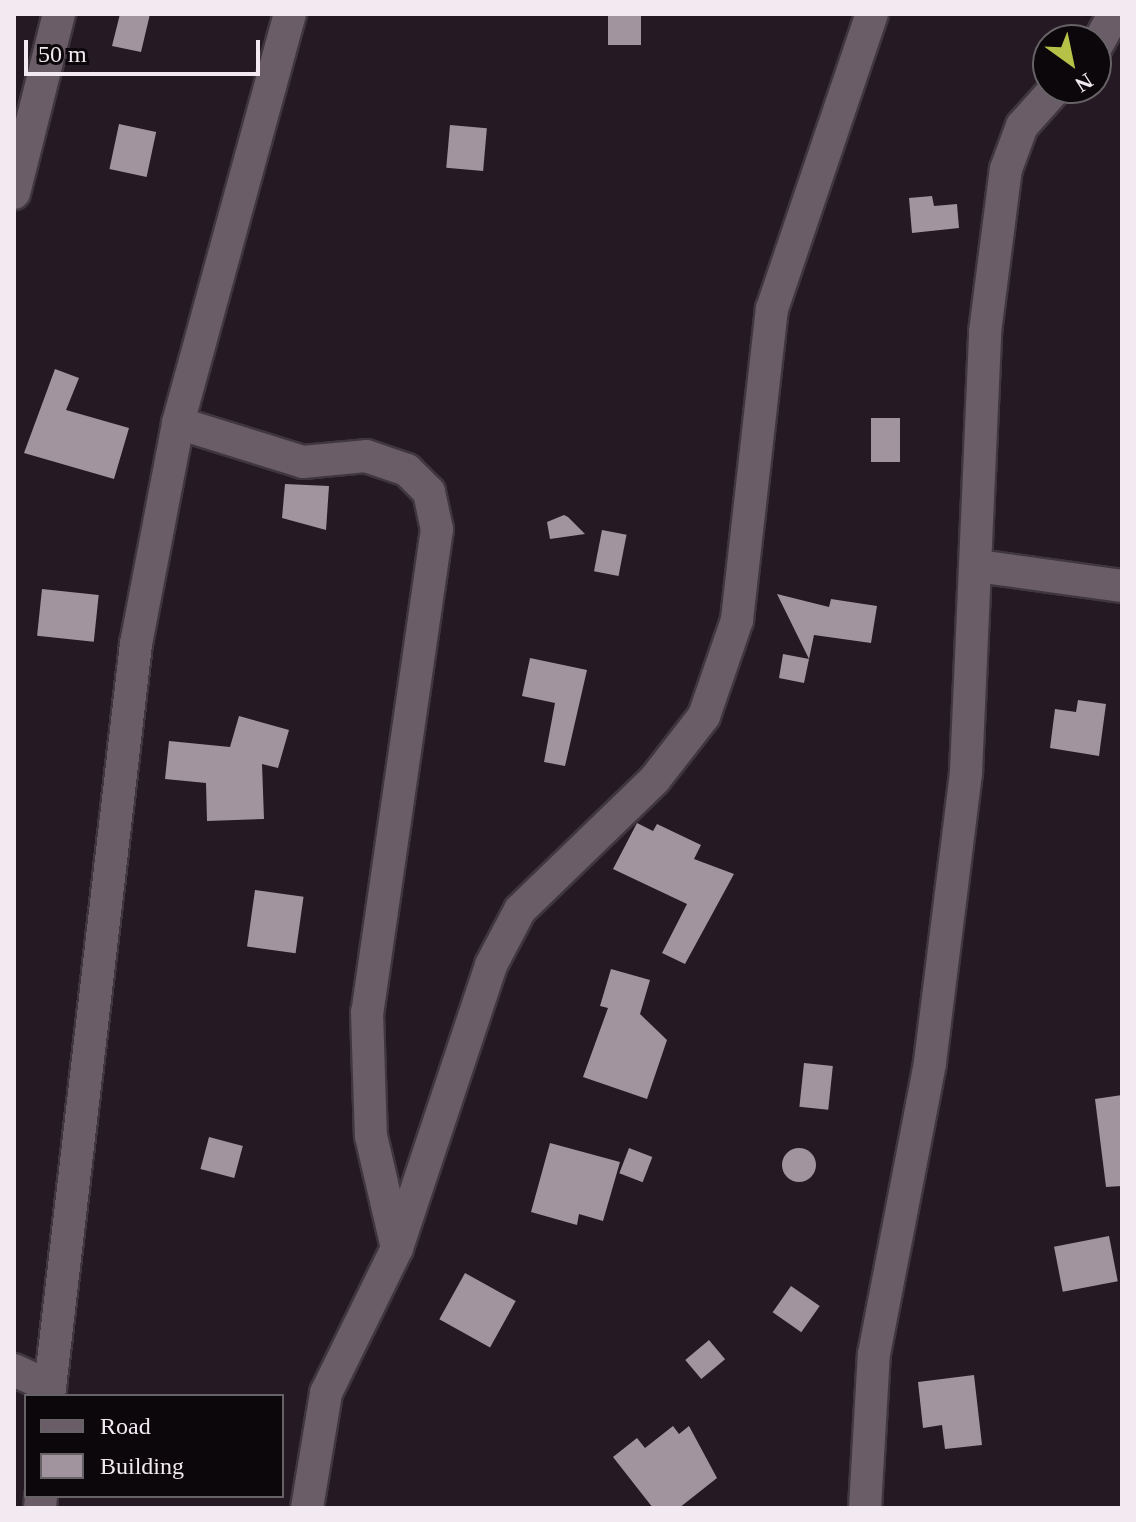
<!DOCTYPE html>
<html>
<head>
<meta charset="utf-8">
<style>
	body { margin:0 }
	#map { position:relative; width:1136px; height:1522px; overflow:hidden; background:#251a23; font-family:Georgia,serif }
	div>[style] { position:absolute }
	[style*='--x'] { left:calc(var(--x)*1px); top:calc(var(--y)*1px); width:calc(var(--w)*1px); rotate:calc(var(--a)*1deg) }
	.building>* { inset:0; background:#a2949f; transform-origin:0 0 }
	.round { border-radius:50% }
	.roads { filter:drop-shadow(2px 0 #40373e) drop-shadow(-2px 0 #40373e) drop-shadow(0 2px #40373e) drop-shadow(0 -2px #40373e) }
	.minor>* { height:32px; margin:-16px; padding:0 16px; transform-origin:16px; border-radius:16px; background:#6a5d67 }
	span { translate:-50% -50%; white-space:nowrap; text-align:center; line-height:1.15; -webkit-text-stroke:8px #0b070a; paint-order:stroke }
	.frame { position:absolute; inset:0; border:16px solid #f2eaf0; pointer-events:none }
	.legend { position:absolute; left:24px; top:1394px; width:260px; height:104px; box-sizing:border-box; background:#0b070a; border:2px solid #676266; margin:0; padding:10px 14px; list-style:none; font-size:24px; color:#f2eaf0 }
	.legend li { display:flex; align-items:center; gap:16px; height:40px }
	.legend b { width:40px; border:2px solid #676266 }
	.north { position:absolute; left:1032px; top:24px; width:80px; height:80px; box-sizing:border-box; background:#0b070a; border:2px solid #676266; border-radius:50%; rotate:147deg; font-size:22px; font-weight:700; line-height:32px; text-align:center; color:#f2eaf0 }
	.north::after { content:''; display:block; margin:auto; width:28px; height:36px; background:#b6c148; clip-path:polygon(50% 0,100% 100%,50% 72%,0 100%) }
	.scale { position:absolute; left:24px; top:40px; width:236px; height:36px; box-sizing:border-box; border:4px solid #f2eaf0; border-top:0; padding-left:10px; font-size:24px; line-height:28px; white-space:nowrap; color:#f2eaf0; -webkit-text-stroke:6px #0b070a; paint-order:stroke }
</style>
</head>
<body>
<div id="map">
	<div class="building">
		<i style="clip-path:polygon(120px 14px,150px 14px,141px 52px,112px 46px)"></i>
		<i style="left:608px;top:14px;width:33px;height:31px"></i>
		<i style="left:119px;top:124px;width:38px;height:46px;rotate:12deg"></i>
		<i style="left:450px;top:125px;width:37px;height:43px;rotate:5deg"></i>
		<i style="clip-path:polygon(932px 196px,934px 206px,957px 204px,959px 228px,912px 233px,909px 198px)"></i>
		<i style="clip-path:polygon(55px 369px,79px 378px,66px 410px,129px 428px,114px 479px,24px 453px)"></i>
		<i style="left:871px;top:418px;width:29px;height:44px"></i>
		<i style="clip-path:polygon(285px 484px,329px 486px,326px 530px,282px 518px)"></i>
		<i style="clip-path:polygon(564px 515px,568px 517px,585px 534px,550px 539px,547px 522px)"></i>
		<i style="left:602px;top:530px;width:25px;height:42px;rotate:11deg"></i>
		<i style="left:42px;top:589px;width:57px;height:47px;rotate:6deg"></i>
		<i style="clip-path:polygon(777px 594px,829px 607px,831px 599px,877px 606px,871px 643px,814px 635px,804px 683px,779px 678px,783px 654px,809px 659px)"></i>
		<i style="clip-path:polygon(530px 658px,587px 670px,565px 766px,544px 762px,555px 703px,522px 696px)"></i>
		<i style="clip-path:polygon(1078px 700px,1106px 704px,1099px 756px,1050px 748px,1055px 709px,1076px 712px)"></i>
		<i style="clip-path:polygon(239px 716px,289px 730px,278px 768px,262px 764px,264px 819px,207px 821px,206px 783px,165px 779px,169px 741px,230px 747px)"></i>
		<i style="clip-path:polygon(637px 823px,653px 831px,657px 824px,701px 845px,694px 859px,734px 874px,685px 964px,662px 953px,687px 904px,613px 869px)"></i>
		<i style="left:255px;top:890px;width:49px;height:57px;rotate:8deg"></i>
		<i style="clip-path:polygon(611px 969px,650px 980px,640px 1014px,667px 1040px,647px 1099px,583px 1077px,608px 1008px,600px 1006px)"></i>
		<i style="left:804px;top:1063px;width:29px;height:44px;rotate:6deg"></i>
		<i style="clip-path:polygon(1122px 1095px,1122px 1186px,1106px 1187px,1095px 1099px)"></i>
		<i style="left:209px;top:1137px;width:35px;height:33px;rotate:15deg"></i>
		<i style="clip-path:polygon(550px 1143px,620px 1162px,603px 1221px,579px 1214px,577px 1225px,531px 1212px)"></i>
		<i class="round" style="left:782px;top:1148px;width:34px;height:34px"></i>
		<i style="left:629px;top:1148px;width:25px;height:27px;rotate:21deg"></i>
		<i style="left:1109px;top:1236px;width:46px;height:56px;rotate:79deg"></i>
		<i style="left:465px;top:1273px;width:58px;height:53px;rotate:29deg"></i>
		<i style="left:791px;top:1286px;width:35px;height:32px;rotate:35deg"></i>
		<i style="left:709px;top:1340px;width:25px;height:31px;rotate:50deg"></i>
		<i style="clip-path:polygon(974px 1375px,982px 1445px,945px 1449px,942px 1425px,923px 1428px,918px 1382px)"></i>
		<i style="clip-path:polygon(673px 1426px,679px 1434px,689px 1426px,717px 1478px,679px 1508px,653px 1508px,613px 1457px,637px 1438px,645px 1448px)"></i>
	</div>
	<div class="roads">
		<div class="minor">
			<i style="--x:1096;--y:47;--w:38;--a:-61"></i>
			<i style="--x:14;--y:193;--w:185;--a:-75.9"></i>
			<i style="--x:178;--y:423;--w:131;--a:17.3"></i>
			<i style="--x:303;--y:462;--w:63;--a:-5.4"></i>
			<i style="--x:366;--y:456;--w:43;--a:18.9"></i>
			<i style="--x:407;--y:470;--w:31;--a:45"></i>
			<i style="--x:429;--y:492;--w:38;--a:78"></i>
			<i style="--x:437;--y:529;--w:488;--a:98.2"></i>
			<i style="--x:367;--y:1012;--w:124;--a:88.2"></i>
			<i style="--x:371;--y:1136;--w:115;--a:76.9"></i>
			<i style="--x:978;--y:566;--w:145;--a:7.9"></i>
			<i style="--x:14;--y:1370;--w:40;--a:25"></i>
			<i style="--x:49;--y:1396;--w:757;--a:-83.4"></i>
			<i style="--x:136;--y:644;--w:225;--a:-79.2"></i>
			<i style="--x:178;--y:423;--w:424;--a:-74.7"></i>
			<i style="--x:40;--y:1508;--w:12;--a:-85"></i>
			<i style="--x:307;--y:1508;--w:117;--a:-80.6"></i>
			<i style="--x:326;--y:1393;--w:161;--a:-63.9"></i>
			<i style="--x:397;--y:1248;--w:298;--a:-71.6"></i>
			<i style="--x:491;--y:965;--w:62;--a:-62.2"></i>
			<i style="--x:520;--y:910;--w:188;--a:-44.1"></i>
			<i style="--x:655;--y:779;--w:80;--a:-52.1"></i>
			<i style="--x:704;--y:716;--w:102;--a:-71"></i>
			<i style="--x:737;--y:620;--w:313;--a:-83.6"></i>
			<i style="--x:772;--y:309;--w:311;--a:-71.3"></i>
			<i style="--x:865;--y:1508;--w:154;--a:-86.7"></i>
			<i style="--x:874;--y:1354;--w:297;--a:-79.1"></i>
			<i style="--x:930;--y:1062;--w:292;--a:-82.9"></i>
			<i style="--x:966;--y:772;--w:440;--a:-87.5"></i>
			<i style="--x:985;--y:332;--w:164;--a:-82.7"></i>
			<i style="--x:1006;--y:169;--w:46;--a:-69.6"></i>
			<i style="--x:1022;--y:126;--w:51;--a:-48.2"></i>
		</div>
	</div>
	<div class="frame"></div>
	<ul class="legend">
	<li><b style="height:10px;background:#6a5d67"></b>Road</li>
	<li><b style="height:22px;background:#a2949f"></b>Building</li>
	</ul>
	<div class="north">N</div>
	<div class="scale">50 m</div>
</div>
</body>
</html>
